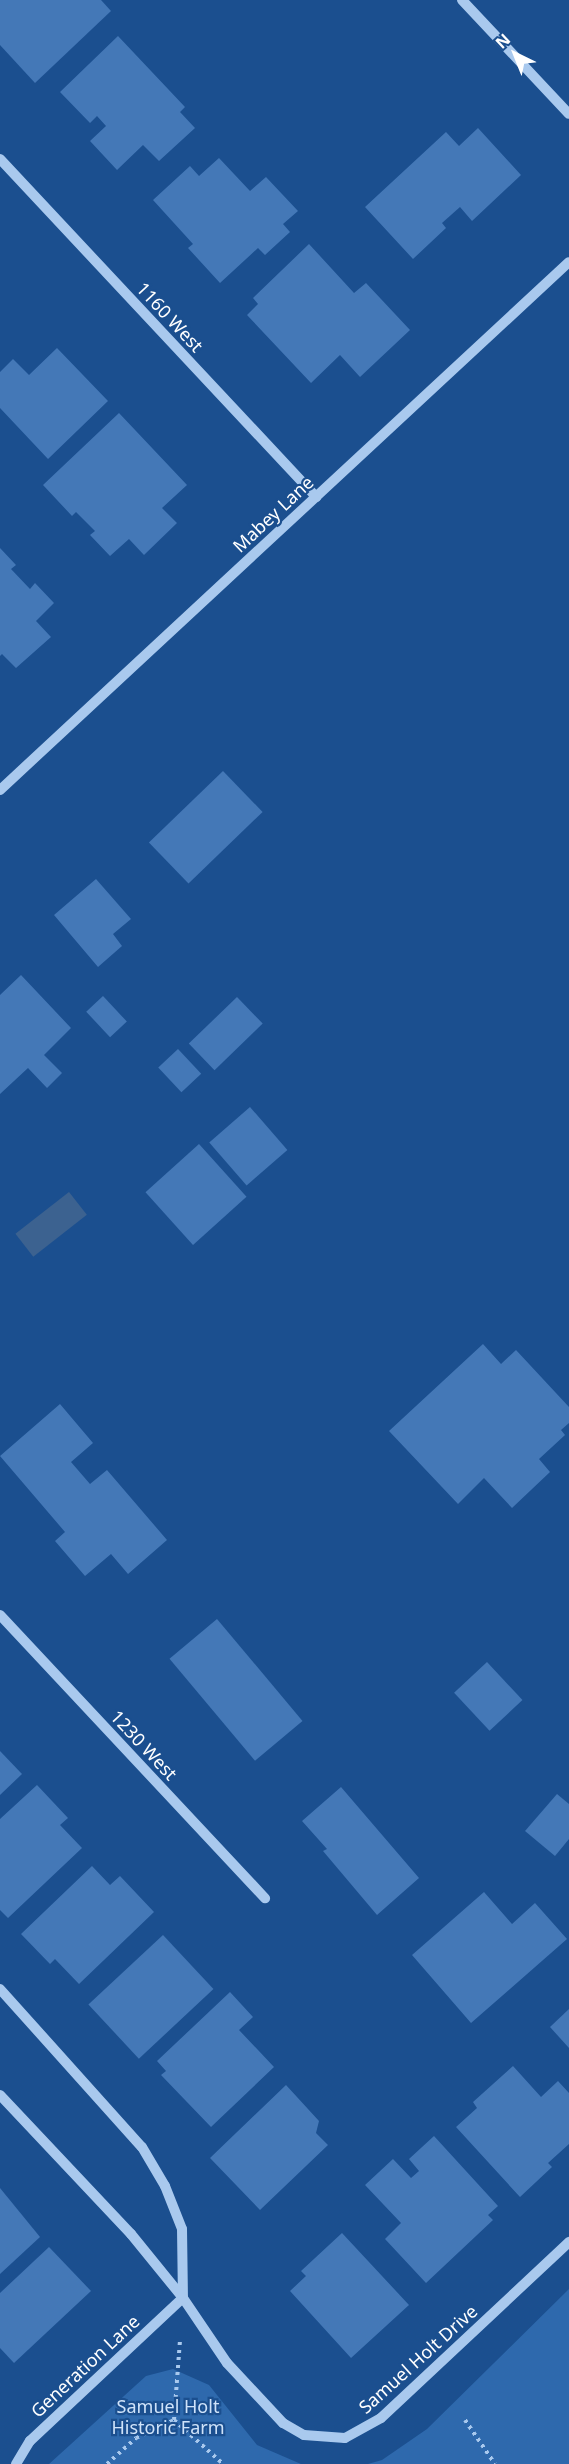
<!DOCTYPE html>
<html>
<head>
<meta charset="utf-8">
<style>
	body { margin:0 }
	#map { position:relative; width:569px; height:2464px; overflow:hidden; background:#1b4f8f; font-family:"Noto Sans",sans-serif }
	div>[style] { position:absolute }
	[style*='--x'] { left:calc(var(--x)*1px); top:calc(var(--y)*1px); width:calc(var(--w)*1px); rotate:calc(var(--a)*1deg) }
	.green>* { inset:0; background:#2e69ad }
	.water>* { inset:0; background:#3c6290; transform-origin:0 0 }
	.building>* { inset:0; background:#4478b7; transform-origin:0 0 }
	.path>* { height:4px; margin-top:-2px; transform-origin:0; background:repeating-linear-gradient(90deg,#a9c9ee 0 3px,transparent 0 7.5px) }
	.minor>* { height:10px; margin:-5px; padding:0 5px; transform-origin:5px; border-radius:5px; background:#a9c9ee }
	span { translate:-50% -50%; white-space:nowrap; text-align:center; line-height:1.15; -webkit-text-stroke:4.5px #1b4f8f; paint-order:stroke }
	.street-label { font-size:18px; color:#fff }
	.park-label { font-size:18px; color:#cfe3fa }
	.north { position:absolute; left:485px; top:24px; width:60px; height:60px; -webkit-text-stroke:4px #1b4f8f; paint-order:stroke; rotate:317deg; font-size:16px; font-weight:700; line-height:24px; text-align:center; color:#fff }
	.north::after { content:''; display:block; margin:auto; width:21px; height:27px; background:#fff; clip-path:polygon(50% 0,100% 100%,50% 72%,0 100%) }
</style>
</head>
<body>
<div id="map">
	<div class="green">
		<i style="clip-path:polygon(569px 2289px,569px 2464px,368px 2464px,382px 2460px,427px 2429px)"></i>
		<i style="clip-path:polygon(173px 2369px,209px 2385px,257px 2445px,301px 2464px,49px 2464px,146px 2376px)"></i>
	</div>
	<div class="water">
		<i style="left:69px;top:1192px;width:29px;height:68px;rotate:52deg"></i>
	</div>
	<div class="building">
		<i style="clip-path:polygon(0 0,101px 0,111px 11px,35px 83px,0 45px)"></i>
		<i style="clip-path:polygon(118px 36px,185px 107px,180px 112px,195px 128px,159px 161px,143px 145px,117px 170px,90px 141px,106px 126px,97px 116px,90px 123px,60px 92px)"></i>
		<i style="clip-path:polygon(478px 128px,521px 175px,472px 221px,460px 207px,442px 223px,446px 228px,413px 259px,365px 207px,446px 132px,459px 146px)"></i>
		<i style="clip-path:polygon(219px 158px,250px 191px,266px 177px,298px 211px,283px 224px,290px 232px,265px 255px,258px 248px,220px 283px,188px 248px,193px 244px,153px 200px,190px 166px,199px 176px)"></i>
		<i style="clip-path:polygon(309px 244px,354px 293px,366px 283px,410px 330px,360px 377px,340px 355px,311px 383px,247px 315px,258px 304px,253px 298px)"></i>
		<i style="clip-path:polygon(57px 348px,108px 401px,48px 459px,0 408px,0 372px,13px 359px,29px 375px)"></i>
		<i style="clip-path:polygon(119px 413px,187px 485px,162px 508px,177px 523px,144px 555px,129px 539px,110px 556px,90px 535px,95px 531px,76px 512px,72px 516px,43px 485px)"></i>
		<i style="clip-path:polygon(0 548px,16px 565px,11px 569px,30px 589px,35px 583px,54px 603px,36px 621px,51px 637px,16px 668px,2px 654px,0 656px)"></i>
		<i style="left:223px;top:771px;width:57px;height:103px;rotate:46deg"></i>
		<i style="clip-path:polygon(96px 879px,131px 919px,113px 934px,122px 946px,98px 967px,54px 915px)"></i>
		<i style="clip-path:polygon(21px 975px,71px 1028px,44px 1055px,62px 1073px,47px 1088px,28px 1068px,0 1094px,0 995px)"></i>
		<i style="left:103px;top:996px;width:35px;height:23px;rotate:47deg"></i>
		<i style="left:237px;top:997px;width:37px;height:67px;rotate:46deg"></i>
		<i style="left:178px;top:1049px;width:34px;height:27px;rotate:47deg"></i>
		<i style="left:250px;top:1107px;width:57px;height:54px;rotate:49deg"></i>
		<i style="left:199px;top:1144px;width:71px;height:72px;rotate:48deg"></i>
		<i style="clip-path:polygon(483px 1344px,501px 1364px,516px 1350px,569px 1407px,569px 1423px,561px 1430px,565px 1435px,539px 1459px,550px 1472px,512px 1508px,484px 1478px,458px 1504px,389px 1431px)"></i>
		<i style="clip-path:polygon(60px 1404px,93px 1443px,71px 1462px,90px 1484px,107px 1470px,167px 1540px,128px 1574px,111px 1554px,85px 1576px,55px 1541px,65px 1532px,0 1456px)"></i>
		<i style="left:217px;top:1619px;width:133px;height:62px;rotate:50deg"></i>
		<i style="left:487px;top:1662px;width:52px;height:45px;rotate:47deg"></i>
		<i style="clip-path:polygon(0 1751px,22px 1774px,0 1795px)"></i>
		<i style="clip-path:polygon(37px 1785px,68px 1818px,60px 1825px,82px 1848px,8px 1918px,0 1910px,0 1819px)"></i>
		<i style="clip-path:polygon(341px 1787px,419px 1878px,377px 1915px,323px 1851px,327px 1849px,302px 1821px)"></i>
		<i style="clip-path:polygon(557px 1794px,569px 1804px,569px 1839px,555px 1856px,525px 1831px)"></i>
		<i style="clip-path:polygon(92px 1866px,110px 1885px,120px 1876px,154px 1912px,79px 1984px,55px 1959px,50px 1964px,21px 1934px)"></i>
		<i style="clip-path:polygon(484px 1892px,512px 1924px,535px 1903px,567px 1939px,471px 2023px,412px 1955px)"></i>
		<i style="left:163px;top:1935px;width:74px;height:102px;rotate:47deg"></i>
		<i style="clip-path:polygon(230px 1992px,253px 2017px,239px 2030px,274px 2067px,211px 2127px,161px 2075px,166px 2071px,157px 2061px)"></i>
		<i style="clip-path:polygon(569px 2009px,569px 2048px,550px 2027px)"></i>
		<i style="clip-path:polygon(513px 2066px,541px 2097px,558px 2081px,569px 2093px,569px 2144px,548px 2163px,552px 2167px,520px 2197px,456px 2127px,477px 2108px,473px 2102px)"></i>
		<i style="clip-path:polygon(286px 2085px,319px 2121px,316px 2133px,328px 2145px,260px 2210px,210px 2158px)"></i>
		<i style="clip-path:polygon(434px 2136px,498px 2206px,488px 2215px,493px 2220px,426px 2283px,385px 2239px,401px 2223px,365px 2185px,393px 2159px,411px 2178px,419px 2171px,409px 2159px)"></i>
		<i style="clip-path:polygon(0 2188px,40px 2237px,0 2274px)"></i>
		<i style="clip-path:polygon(342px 2233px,409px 2305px,351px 2358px,290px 2291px,306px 2276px,301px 2271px)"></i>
		<i style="clip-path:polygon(49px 2247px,91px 2291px,14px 2363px,0 2348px,0 2293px)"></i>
	</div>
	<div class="path">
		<i style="--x:174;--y:2420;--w:80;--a:-85.7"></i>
		<i style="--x:465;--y:2420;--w:53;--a:55.7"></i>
		<i style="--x:107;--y:2464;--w:39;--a:-42"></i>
		<i style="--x:136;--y:2438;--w:42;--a:-25.3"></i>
		<i style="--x:174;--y:2420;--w:66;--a:41.9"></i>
	</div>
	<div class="minor">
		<i style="--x:462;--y:0;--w:156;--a:46.8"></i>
		<i style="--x:0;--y:159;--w:463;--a:46.9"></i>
		<i style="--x:0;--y:790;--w:776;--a:-42.86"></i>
		<i style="--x:0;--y:1615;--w:388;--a:46.9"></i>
		<i style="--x:0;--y:1989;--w:212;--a:48.1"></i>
		<i style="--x:142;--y:2147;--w:45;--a:59.5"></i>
		<i style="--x:165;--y:2186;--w:46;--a:68.4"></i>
		<i style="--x:182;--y:2229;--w:69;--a:89.2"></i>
		<i style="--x:0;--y:2095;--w:191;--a:46.7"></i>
		<i style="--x:131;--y:2234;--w:82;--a:50.9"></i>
		<i style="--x:183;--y:2298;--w:78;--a:55.9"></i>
		<i style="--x:227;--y:2363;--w:82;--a:47"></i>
		<i style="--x:283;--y:2423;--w:24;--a:30"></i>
		<i style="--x:304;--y:2435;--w:41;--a:4.2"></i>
		<i style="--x:345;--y:2438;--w:41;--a:-29.1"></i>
		<i style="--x:381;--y:2418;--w:258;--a:-43.1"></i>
		<i style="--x:16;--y:2464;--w:27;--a:-59"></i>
		<i style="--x:30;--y:2441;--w:209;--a:-43.1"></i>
	</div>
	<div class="street-label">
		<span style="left:170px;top:317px;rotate:47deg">1160 West</span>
		<span style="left:273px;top:514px;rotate:-43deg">Mabey Lane</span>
		<span style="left:144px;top:1745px;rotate:47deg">1230 West</span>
		<span style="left:418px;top:2359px;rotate:-42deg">Samuel Holt Drive</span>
		<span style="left:85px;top:2366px;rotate:-43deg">Generation Lane</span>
	</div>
	<div class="park-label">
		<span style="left:168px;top:2417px">Samuel Holt<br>Historic Farm</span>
	</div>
	<div class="north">N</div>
</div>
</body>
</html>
